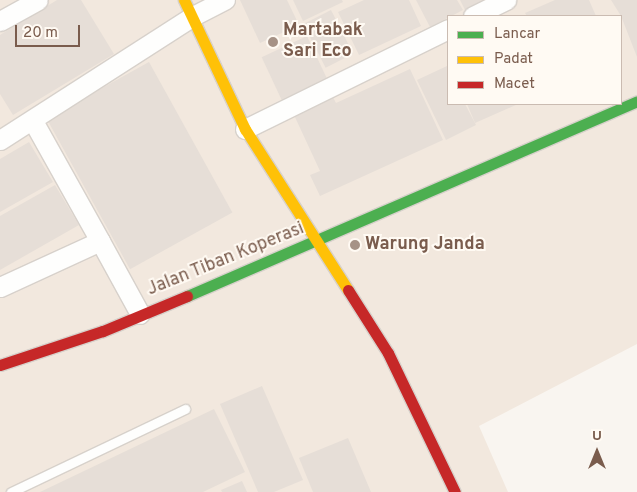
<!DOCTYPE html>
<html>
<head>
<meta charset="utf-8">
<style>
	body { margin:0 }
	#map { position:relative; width:637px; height:492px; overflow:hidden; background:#f9f5f0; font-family:Overpass,sans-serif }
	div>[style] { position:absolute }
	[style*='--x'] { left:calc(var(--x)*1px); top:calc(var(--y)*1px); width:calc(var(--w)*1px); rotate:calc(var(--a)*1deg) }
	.residential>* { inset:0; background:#f2e8de }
	.building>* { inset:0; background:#e6ded7; transform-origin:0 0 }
	.roads { filter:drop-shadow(1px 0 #d7d1cb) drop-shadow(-1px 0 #d7d1cb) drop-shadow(0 1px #d7d1cb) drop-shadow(0 -1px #d7d1cb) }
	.lane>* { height:9px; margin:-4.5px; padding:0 4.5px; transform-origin:4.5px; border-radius:4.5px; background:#fefefd }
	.street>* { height:19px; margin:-9.5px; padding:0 9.5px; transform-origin:9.5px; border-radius:9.5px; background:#fefefd }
	.fast>* { height:11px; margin:-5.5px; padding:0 5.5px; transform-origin:5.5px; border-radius:5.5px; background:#4caf50 }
	.slow>* { height:11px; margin:-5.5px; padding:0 5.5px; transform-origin:5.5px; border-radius:5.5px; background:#ffc107 }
	.jam>* { height:11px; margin:-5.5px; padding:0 5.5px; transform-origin:5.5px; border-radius:5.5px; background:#c62828 }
	.dots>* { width:14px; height:14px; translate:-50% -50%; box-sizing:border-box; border:2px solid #fffaf3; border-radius:50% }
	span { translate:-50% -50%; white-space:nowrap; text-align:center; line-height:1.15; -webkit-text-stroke:4px #fffaf3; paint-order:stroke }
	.poi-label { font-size:18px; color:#7a5c4d; font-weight:700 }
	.left { translate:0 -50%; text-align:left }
	.street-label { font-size:18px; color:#7a5c4d }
	.legend { position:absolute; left:447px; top:15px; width:175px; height:90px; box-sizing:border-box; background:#fffaf3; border:1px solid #cabbb1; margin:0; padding:6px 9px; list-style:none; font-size:15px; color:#7a5c4d }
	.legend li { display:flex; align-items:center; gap:10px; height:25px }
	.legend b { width:25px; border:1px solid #cabbb1 }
	.north { position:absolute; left:572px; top:427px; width:50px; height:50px; -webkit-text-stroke:4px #fffaf3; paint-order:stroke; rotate:0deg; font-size:14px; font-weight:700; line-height:20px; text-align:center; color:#7a5c4d }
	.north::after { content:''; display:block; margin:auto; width:18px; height:22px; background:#7a5c4d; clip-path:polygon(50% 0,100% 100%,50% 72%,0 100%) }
	.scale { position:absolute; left:15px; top:25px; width:65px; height:22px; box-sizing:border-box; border:2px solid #7a5c4d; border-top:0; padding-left:6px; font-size:15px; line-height:18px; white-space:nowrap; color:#7a5c4d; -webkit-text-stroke:4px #fffaf3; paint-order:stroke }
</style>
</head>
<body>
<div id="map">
	<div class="residential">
		<i style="clip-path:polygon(evenodd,0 0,637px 0,637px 344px,479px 426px,508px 492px,0 492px,0 0,448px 16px,621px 16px,621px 104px,448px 104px,448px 16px)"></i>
	</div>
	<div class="building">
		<i style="clip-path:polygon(57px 0,81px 0,114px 54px,13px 115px,0 94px,0 35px)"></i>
		<i style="clip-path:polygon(240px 0,287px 0,299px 25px,260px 43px)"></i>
		<i style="clip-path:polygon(293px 0,342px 0,343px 2px,303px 21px)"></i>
		<i style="clip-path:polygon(364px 0,409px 0,421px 26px,359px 55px,338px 12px)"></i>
		<i style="clip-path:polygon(416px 0,457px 0,463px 10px,430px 27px)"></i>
		<i style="clip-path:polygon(460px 0,485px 0,465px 10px)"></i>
		<i style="clip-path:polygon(555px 0,589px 0,596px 16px,527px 16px,525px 13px)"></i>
		<i style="clip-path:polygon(611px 0,637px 0,637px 57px,621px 16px)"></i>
		<i style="left:331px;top:10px;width:49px;height:31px;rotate:63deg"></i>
		<i style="left:307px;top:36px;width:47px;height:50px;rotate:65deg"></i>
		<i style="left:149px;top:62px;width:172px;height:117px;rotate:61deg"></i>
		<i style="clip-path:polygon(447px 66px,448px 104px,465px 104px,476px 125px,446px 140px,417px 80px)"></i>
		<i style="clip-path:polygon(410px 69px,443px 140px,320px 196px,310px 175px,320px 171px,294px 115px,333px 97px,336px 103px)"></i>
		<i style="clip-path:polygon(467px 104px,518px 104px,475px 123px)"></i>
		<i style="clip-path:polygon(29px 142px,53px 182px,0 212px,0 159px)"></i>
		<i style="clip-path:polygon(55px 185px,79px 225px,0 270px,0 216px)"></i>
		<i style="clip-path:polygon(262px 386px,303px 480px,274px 492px,258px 492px,220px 404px)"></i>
		<i style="clip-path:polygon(214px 409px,245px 472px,203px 492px,40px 492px)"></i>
		<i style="clip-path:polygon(348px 438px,371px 492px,313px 492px,299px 458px)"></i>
		<i style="clip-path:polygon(242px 481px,247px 492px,222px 492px,221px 490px)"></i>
	</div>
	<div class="roads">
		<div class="lane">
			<i style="--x:11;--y:492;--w:193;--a:-25.5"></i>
		</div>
		<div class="street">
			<i style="--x:473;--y:16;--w:37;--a:-26"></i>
			<i style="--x:0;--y:21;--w:43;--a:-28.9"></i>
			<i style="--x:33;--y:121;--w:137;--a:60.8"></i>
			<i style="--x:245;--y:129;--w:226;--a:-26.2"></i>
			<i style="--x:0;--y:140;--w:229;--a:-32.7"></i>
			<i style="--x:193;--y:16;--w:36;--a:-27"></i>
			<i style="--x:0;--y:287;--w:110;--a:-24.7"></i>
			<i style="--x:100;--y:241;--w:83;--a:61.3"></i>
		</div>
		<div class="fast">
			<i style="--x:187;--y:296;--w:490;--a:-23.4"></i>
		</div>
		<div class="slow">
			<i style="--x:184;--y:0;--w:143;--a:64.7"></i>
			<i style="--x:245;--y:129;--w:191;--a:57.4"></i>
		</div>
		<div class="jam">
			<i style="--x:348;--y:290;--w:75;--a:57.6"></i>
			<i style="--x:388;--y:353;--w:154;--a:64.3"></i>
			<i style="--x:0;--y:365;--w:108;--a:-18.3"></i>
			<i style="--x:103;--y:331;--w:91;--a:-22.6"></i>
		</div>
	</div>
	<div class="dots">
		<i style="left:273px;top:42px;background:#a69286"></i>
		<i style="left:355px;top:245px;background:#a69286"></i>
	</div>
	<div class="poi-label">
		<span class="left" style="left:283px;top:42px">Martabak<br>Sari Eco</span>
		<span class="left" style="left:365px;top:245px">Warung Janda</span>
	</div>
	<div class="street-label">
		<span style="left:226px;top:260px;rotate:-22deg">Jalan Tiban Koperasi</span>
	</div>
	<ul class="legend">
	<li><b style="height:6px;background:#4caf50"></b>Lancar</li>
	<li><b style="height:6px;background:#ffc107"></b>Padat</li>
	<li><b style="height:6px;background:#c62828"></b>Macet</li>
	</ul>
	<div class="north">U</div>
	<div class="scale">20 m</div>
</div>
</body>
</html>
